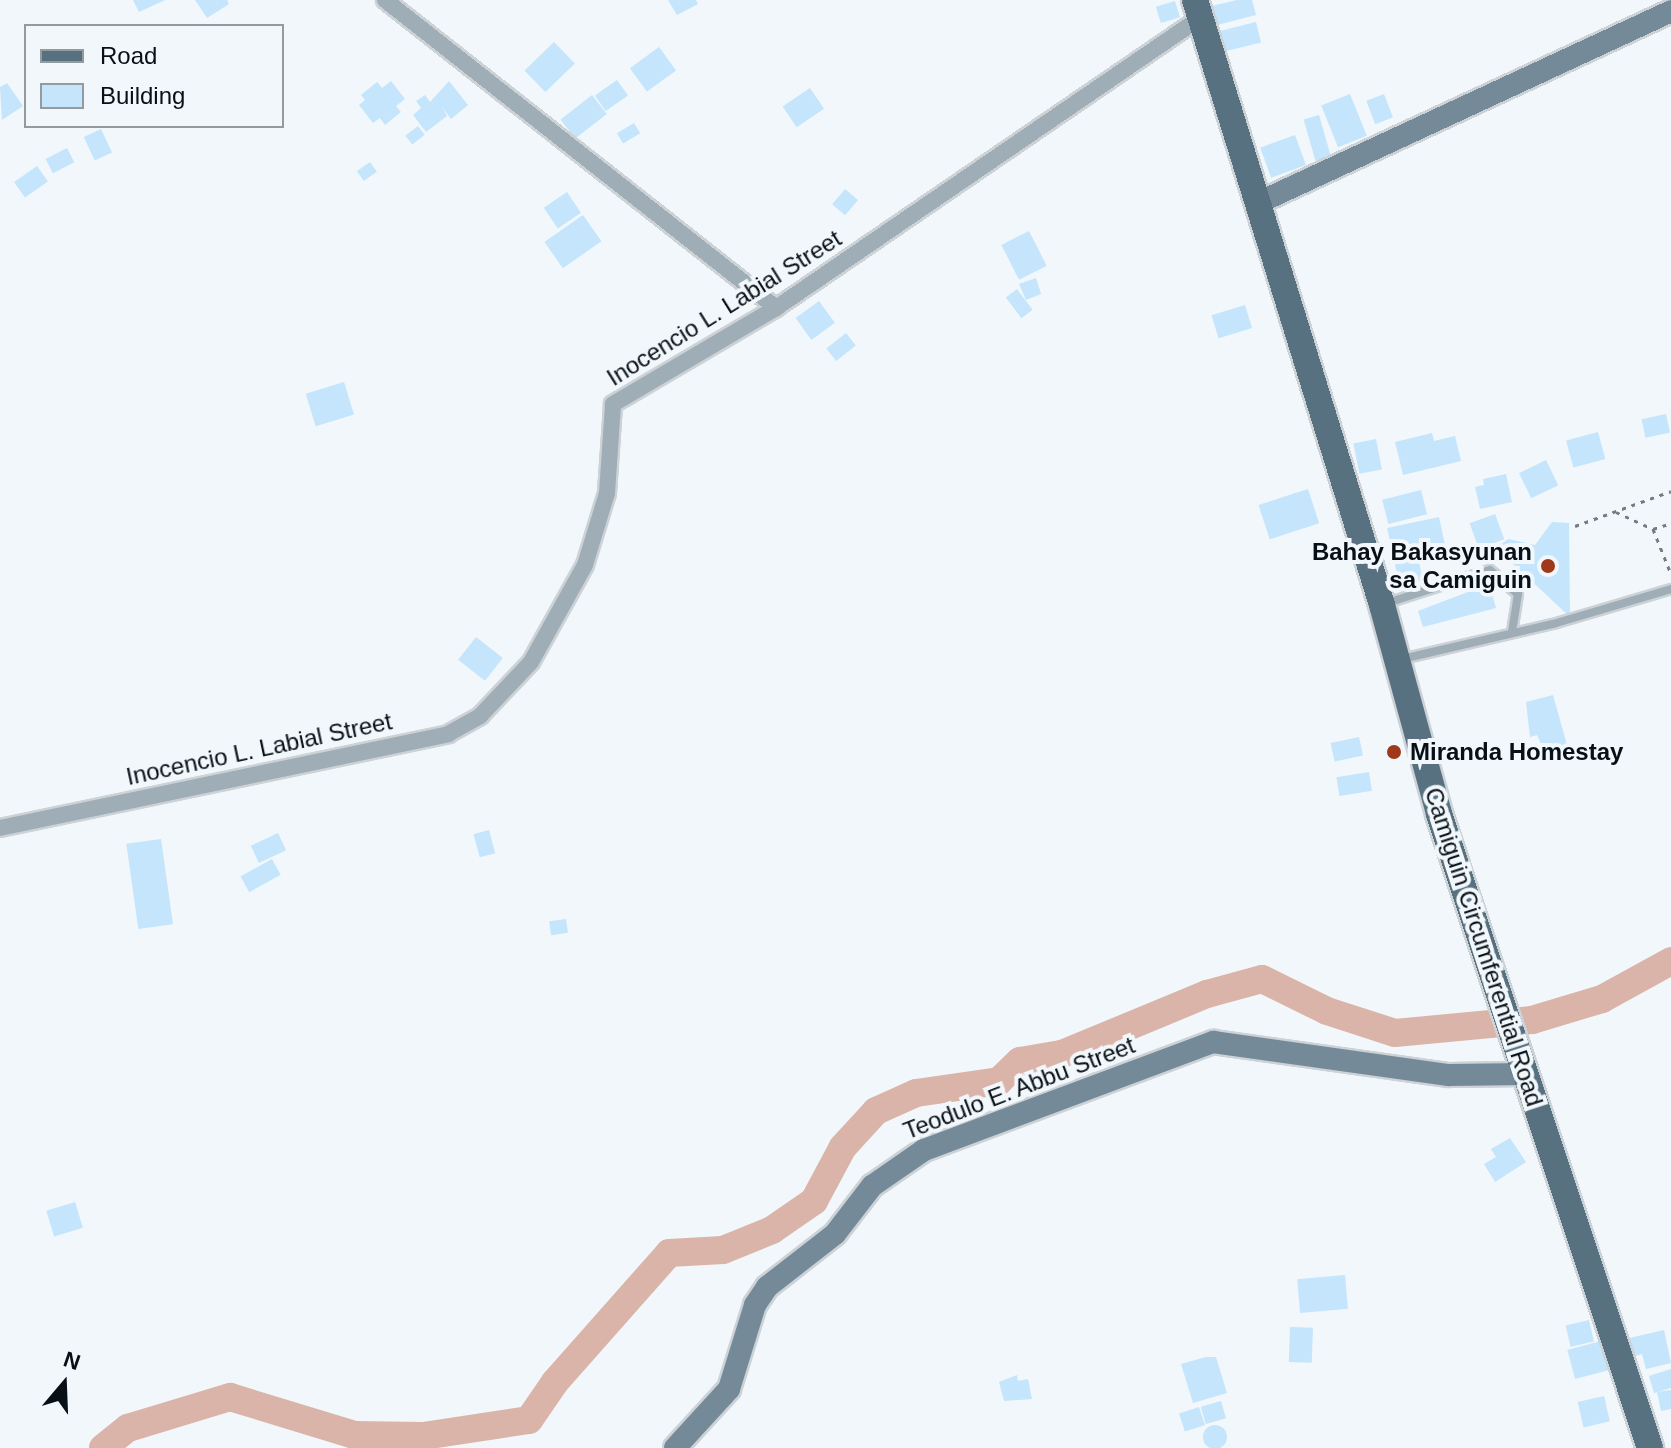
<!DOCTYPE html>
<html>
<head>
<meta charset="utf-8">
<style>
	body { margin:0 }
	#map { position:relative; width:1671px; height:1448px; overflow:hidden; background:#f1f7fb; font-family:Arial,sans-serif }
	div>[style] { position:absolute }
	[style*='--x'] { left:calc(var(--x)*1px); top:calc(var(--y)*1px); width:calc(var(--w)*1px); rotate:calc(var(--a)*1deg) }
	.river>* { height:28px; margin:-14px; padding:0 14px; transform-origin:14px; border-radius:14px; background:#dab4a9 }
	.building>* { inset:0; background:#c4e5fb; transform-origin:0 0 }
	.round { border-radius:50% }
	.path>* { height:3px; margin-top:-1.5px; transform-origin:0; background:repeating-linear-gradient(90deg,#757c81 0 4px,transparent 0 10px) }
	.roads { filter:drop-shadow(2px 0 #ccd2d6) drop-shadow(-2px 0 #ccd2d6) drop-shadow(0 2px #ccd2d6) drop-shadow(0 -2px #ccd2d6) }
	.lane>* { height:8px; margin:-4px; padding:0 4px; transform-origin:4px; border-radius:4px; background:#9fadb7 }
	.street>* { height:16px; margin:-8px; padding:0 8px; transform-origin:8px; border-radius:8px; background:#9fadb7 }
	.secondary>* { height:22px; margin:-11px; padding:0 11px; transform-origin:11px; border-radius:11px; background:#758a98 }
	.primary>* { height:26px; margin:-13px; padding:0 13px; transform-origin:13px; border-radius:13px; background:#587181 }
	.dots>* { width:22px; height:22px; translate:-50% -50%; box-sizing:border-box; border:4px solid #f1f7fb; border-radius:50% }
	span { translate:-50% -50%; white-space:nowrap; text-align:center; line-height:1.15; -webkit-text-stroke:8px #f1f7fb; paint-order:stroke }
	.street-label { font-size:24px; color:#071016 }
	.poi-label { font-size:24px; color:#071016; font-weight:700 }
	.right { translate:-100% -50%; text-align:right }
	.left { translate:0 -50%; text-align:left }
	.legend { position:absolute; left:24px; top:24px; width:260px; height:104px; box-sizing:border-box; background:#f1f7fb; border:2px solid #939b9f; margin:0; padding:10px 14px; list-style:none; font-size:24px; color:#071016 }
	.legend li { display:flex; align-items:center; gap:16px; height:40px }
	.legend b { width:40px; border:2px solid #939b9f }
	.north { position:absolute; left:24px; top:1344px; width:80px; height:80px; -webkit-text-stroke:6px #f1f7fb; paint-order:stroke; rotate:19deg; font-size:22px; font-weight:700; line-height:32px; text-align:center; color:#071016 }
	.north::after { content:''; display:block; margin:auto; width:28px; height:36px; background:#071016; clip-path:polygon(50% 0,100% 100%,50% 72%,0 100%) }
</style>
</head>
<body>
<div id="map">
	<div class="river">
		<i style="--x:103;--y:1448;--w:32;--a:-39"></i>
		<i style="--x:128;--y:1428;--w:107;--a:-16.9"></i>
		<i style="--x:230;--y:1397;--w:130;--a:17"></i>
		<i style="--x:354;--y:1435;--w:69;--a:0.8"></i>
		<i style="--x:423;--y:1436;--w:107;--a:-8.6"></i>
		<i style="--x:529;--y:1420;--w:46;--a:-55.6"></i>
		<i style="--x:555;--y:1382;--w:172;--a:-48.5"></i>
		<i style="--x:669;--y:1253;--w:54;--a:-3.2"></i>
		<i style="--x:723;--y:1250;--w:53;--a:-22.2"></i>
		<i style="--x:772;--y:1230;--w:51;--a:-34.6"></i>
		<i style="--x:814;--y:1201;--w:61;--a:-61.8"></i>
		<i style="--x:843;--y:1147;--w:49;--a:-47.5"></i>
		<i style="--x:876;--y:1111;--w:44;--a:-24.2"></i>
		<i style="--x:916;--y:1093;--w:84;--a:-8.2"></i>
		<i style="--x:999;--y:1081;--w:29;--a:-44"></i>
		<i style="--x:1020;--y:1061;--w:43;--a:-9.5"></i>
		<i style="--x:1062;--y:1054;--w:157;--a:-22.5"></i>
		<i style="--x:1207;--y:994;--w:57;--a:-15.3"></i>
		<i style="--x:1262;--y:979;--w:72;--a:26.2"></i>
		<i style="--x:1327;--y:1011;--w:71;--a:17.9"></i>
		<i style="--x:1395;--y:1033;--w:138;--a:-5.4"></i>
		<i style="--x:1532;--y:1020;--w:73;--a:-16.7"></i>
		<i style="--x:1602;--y:999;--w:79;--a:-28.8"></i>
	</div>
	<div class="building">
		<i style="clip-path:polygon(133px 0,165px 0,139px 12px)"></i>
		<i style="clip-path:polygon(195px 0,227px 0,229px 4px,207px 18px)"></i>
		<i style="clip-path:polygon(668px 0,696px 0,698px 4px,677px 15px)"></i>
		<i style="clip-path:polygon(1237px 0,1252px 0,1256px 15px,1217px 25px,1212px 6px)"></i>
		<i style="left:1175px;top:1px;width:17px;height:20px;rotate:73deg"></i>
		<i style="left:1256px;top:22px;width:21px;height:38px;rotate:76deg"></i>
		<i style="left:554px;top:42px;width:30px;height:41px;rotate:46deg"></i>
		<i style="left:659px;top:47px;width:29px;height:36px;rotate:54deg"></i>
		<i style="left:617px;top:80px;width:19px;height:27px;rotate:55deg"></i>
		<i style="clip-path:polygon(391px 81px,405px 99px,396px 106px,401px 112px,385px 125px,380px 118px,373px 123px,359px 105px,365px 100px,361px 95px,377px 82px,382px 88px)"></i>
		<i style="clip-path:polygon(449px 81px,468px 105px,451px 119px,442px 107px,447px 116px,426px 132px,413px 115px,421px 108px,416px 101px,425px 95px,430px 102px)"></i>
		<i style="clip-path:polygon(7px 83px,23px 106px,2px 120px,0 87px)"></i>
		<i style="left:810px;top:88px;width:25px;height:33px;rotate:56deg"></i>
		<i style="left:1350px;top:94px;width:45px;height:31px;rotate:68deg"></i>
		<i style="left:1384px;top:94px;width:25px;height:19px;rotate:69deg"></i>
		<i style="left:592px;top:95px;width:24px;height:40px;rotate:52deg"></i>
		<i style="left:1319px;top:115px;width:43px;height:16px;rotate:74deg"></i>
		<i style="left:634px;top:123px;width:12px;height:20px;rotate:59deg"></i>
		<i style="left:418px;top:126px;width:11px;height:16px;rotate:52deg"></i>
		<i style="left:101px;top:129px;width:26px;height:19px;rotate:65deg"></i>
		<i style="left:1295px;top:135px;width:32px;height:37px;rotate:70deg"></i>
		<i style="left:67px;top:148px;width:16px;height:24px;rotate:63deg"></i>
		<i style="left:370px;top:162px;width:12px;height:16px;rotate:55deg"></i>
		<i style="left:37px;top:166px;width:19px;height:28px;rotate:55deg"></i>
		<i style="left:845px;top:189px;width:17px;height:20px;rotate:40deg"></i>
		<i style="left:567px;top:192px;width:25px;height:28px;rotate:56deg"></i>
		<i style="left:583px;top:215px;width:32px;height:47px;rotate:55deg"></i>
		<i style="left:1029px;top:231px;width:39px;height:31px;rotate:63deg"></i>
		<i style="clip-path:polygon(1036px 278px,1041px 294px,1026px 300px,1019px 284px)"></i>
		<i style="left:1017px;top:289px;width:26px;height:14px;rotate:53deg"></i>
		<i style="left:819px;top:301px;width:27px;height:29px;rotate:54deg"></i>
		<i style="left:1245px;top:305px;width:24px;height:35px;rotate:73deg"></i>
		<i style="left:846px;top:333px;width:16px;height:25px;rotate:52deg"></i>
		<i style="left:344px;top:382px;width:34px;height:40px;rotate:73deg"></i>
		<i style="left:1666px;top:414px;width:19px;height:25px;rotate:78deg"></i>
		<i style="left:1598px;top:432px;width:28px;height:33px;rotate:75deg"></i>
		<i style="clip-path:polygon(1432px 433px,1434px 441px,1455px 436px,1461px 461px,1403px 475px,1395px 442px)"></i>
		<i style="left:1376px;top:439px;width:31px;height:23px;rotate:79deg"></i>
		<i style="left:1546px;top:460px;width:28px;height:30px;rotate:64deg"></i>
		<i style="clip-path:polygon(1506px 474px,1512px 502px,1480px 509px,1475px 487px,1484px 485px,1483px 479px)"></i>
		<i style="left:1308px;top:489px;width:36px;height:52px;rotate:72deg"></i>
		<i style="left:1421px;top:490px;width:25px;height:40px;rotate:76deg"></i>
		<i style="left:1495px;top:514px;width:27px;height:27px;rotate:70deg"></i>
		<i style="left:1439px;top:517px;width:29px;height:53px;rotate:78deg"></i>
		<i style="clip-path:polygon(1552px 522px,1569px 523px,1570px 617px,1496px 548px,1508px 539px,1535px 545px)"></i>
		<i style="left:1418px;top:557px;width:25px;height:24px;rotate:78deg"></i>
		<i style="clip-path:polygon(1489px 584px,1496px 608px,1423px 627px,1418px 611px)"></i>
		<i style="left:476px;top:637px;width:34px;height:29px;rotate:38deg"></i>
		<i style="clip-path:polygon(1553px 695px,1567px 745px,1544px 751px,1537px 735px,1530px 737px,1526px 702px)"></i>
		<i style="left:1359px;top:737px;width:19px;height:29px;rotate:78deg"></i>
		<i style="left:1369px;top:772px;width:19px;height:33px;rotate:81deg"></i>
		<i style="left:489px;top:830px;width:24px;height:16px;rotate:75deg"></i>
		<i style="left:278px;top:833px;width:19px;height:30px;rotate:65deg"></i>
		<i style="left:161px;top:839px;width:86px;height:35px;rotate:82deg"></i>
		<i style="left:272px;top:859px;width:18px;height:36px;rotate:61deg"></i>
		<i style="left:566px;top:919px;width:14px;height:17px;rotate:82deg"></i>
		<i style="clip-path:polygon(1510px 1138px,1526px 1162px,1495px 1182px,1484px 1164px,1496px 1157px,1491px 1149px)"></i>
		<i style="left:75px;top:1202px;width:27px;height:30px;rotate:73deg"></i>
		<i style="left:1345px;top:1275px;width:34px;height:48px;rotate:85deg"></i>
		<i style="left:1589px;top:1320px;width:22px;height:24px;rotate:77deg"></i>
		<i style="left:1290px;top:1327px;width:23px;height:35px;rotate:2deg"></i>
		<i style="clip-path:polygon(1664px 1330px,1671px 1363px,1646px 1369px,1642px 1354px,1629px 1358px,1625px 1339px)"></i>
		<i style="left:1605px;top:1340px;width:30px;height:39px;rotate:75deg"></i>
		<i style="clip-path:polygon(1206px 1357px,1216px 1357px,1227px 1393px,1193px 1403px,1181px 1364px)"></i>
		<i style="clip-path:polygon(1671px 1369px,1671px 1388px,1654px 1393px,1649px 1376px)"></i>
		<i style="clip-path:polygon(1017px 1375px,1018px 1381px,1028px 1379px,1032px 1399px,1004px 1401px,999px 1382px)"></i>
		<i style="clip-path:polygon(1671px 1390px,1671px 1409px,1661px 1411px,1657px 1392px)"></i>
		<i style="left:1604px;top:1396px;width:26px;height:27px;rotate:77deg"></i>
		<i style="left:1221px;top:1401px;width:18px;height:21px;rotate:74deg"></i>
		<i style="left:1199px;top:1407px;width:19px;height:21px;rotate:72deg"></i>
		<i class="round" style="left:1203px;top:1425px;width:24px;height:24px"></i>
	</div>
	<div class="path">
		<i style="--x:1616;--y:512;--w:41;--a:24.7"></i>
		<i style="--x:1653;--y:529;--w:19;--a:-18"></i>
		<i style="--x:1575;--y:526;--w:102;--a:-20"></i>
		<i style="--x:1653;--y:529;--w:48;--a:68.2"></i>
	</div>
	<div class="roads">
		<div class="lane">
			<i style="--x:1384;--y:604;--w:111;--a:-17.8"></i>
			<i style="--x:1490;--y:570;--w:37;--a:41"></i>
			<i style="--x:1518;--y:594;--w:37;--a:99"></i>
			<i style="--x:1402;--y:659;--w:155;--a:-13.1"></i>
			<i style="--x:1553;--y:624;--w:123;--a:-16.5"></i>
		</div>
		<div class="street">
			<i style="--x:385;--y:0;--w:498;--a:38.2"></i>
			<i style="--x:0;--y:828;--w:458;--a:-11.8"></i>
			<i style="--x:448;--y:734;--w:37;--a:-29"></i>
			<i style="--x:480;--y:716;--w:74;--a:-46.6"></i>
			<i style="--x:531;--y:662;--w:111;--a:-60.9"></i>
			<i style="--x:585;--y:565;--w:75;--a:-73"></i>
			<i style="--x:607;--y:493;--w:89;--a:-86.1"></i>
			<i style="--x:613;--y:404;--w:189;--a:-30.5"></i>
			<i style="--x:776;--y:308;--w:514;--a:-34.37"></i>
		</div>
		<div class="secondary">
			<i style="--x:1260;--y:202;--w:453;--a:-24.9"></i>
			<i style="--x:675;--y:1448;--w:80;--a:-47.5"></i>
			<i style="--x:729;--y:1389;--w:88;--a:-72.8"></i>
			<i style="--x:755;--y:1305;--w:22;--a:-56"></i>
			<i style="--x:767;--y:1287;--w:86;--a:-37.9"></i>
			<i style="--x:835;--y:1234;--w:61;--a:-52.4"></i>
			<i style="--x:872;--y:1186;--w:63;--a:-34.7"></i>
			<i style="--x:924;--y:1150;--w:309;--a:-20.5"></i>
			<i style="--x:1213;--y:1042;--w:238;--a:8"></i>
			<i style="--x:1449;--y:1075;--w:76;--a:-0.8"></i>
		</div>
		<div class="primary">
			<i style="--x:1195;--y:0;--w:633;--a:72.82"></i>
			<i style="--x:1382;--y:605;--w:217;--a:74.7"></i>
			<i style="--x:1439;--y:814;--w:668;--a:71.59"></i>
		</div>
	</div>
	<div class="dots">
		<i style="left:1548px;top:566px;background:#a0381a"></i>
		<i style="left:1394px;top:752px;background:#a0381a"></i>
	</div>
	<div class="street-label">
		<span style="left:724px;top:308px;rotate:-32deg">Inocencio L. Labial Street</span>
		<span style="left:259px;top:749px;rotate:-12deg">Inocencio L. Labial Street</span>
		<span style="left:1484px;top:947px;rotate:72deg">Camiguin Circumferential Road</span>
		<span style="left:1019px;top:1088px;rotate:-21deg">Teodulo E. Abbu Street</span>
	</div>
	<div class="poi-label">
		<span class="right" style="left:1532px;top:566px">Bahay Bakasyunan<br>sa Camiguin</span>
		<span class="left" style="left:1410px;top:752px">Miranda Homestay</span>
	</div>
	<ul class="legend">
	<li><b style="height:10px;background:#587181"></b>Road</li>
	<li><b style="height:22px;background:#c4e5fb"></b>Building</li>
	</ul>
	<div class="north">N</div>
</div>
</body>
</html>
